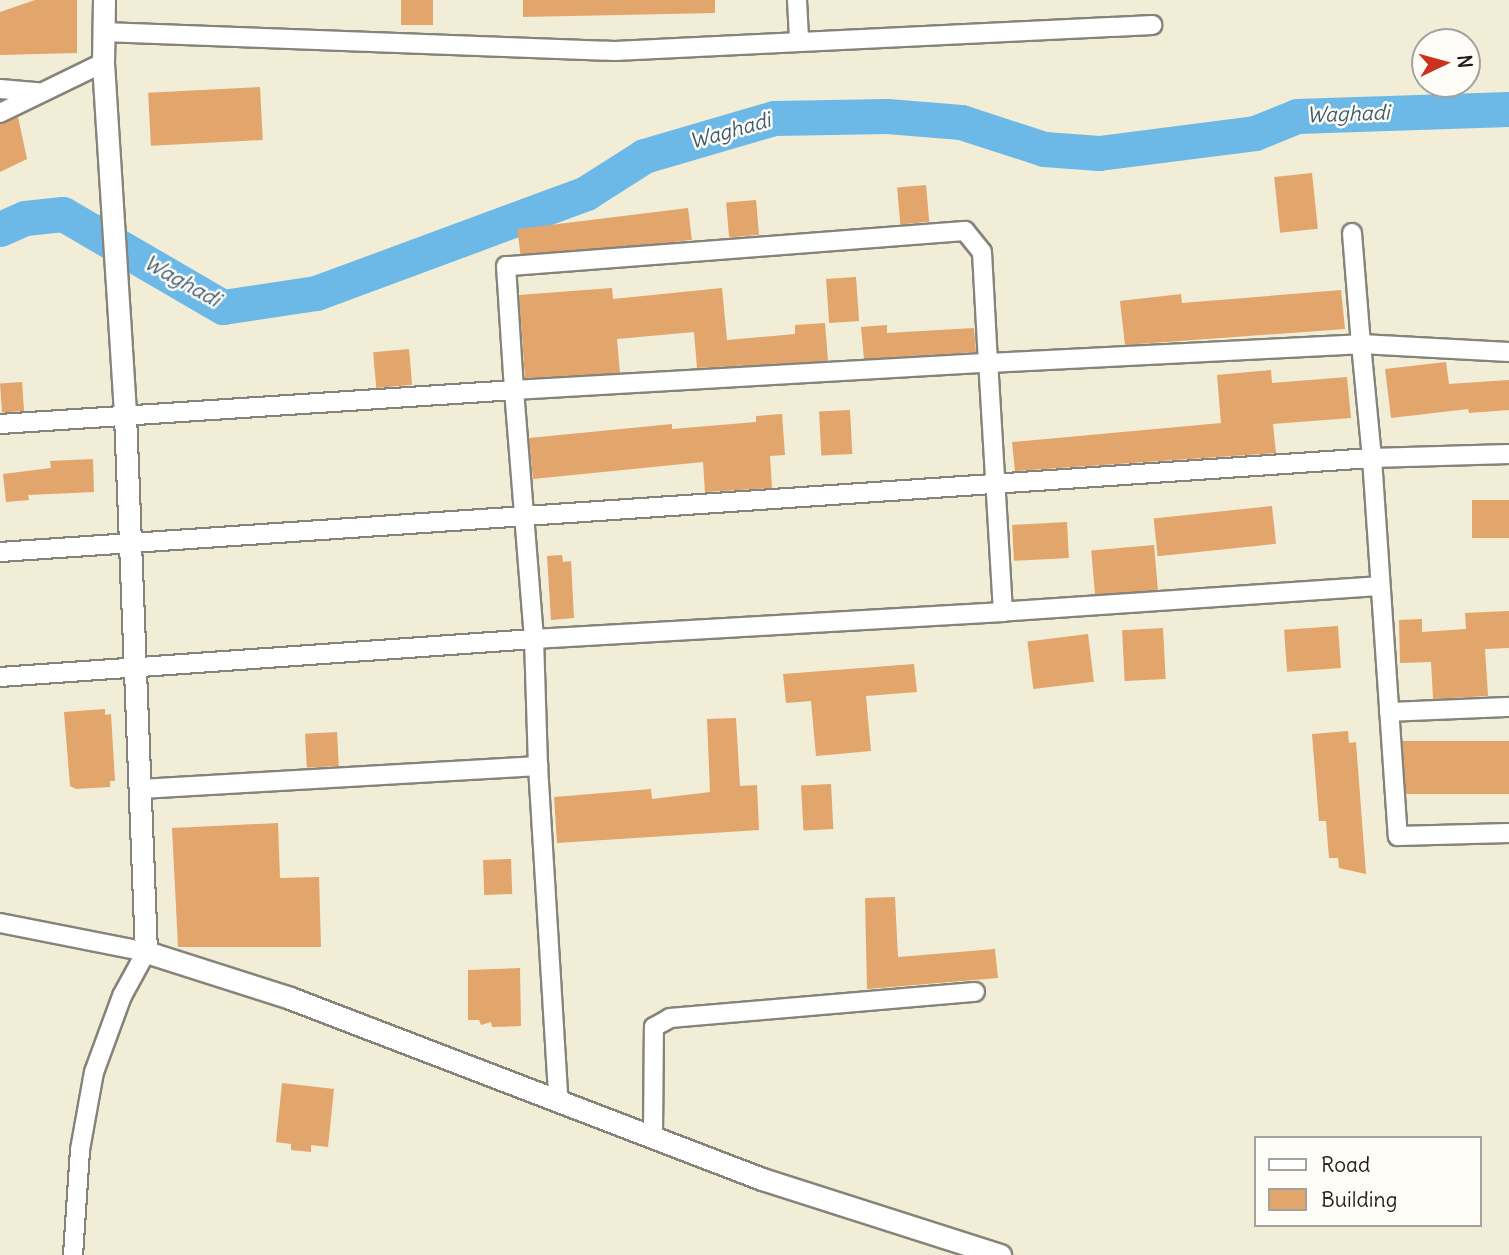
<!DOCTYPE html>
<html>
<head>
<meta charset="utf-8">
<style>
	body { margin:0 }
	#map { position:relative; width:1509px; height:1255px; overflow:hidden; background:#f1edd7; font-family:Delius,sans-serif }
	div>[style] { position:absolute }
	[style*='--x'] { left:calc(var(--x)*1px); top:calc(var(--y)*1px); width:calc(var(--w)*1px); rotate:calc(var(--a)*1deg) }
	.river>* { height:35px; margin:-17.5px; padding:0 17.5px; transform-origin:17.5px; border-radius:17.5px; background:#6cb8e6 }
	.building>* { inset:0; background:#e2a56b; transform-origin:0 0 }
	.roads { filter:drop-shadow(2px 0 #86847a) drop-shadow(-2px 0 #86847a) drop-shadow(0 2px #86847a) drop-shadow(0 -2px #86847a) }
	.minor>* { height:18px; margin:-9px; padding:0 9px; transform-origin:9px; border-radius:9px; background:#fff }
	.tertiary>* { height:21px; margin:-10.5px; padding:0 10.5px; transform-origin:10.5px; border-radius:10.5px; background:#fff }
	span { translate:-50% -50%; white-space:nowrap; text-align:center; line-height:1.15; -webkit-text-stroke:5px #fdfcf7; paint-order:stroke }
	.water-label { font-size:21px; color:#3c5a6d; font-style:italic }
	.legend { position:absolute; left:1254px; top:1136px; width:228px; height:91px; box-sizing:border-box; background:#fdfcf7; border:2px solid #a3a29f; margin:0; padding:9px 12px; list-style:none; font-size:21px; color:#1c1c1c }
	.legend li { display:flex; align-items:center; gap:14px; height:35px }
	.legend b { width:35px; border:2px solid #a3a29f }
	.north { position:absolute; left:1411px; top:28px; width:70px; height:70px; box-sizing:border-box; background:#fdfcf7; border:2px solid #a3a29f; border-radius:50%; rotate:85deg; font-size:19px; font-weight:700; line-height:28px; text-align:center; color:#1c1c1c }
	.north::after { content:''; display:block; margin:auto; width:24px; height:32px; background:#c8321e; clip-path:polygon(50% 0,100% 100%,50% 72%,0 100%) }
</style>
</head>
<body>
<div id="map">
	<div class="river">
		<i style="--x:0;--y:229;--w:27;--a:-24"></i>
		<i style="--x:25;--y:218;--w:38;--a:-6"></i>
		<i style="--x:63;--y:214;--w:185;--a:30.2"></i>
		<i style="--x:223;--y:307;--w:94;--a:-8.6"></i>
		<i style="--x:316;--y:293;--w:288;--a:-20.3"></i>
		<i style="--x:586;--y:193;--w:69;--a:-32.5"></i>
		<i style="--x:644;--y:156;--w:135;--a:-16.3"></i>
		<i style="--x:774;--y:118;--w:113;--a:-1"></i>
		<i style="--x:887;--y:116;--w:74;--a:4.6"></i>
		<i style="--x:961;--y:122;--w:87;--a:18"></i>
		<i style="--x:1044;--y:149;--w:55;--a:4.2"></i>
		<i style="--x:1099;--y:153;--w:157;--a:-7.3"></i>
		<i style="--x:1255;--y:133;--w:45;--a:-22"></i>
		<i style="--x:1297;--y:116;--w:212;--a:-1.9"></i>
	</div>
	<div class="building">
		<i style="clip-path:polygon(35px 0,77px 0,77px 53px,0 55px,0 12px)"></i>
		<i style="left:401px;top:0;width:32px;height:25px"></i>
		<i style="clip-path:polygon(523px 0,715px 0,715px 13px,523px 17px)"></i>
		<i style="left:260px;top:87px;width:53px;height:112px;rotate:87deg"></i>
		<i style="clip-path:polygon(18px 117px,27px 159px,0 172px,0 124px)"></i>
		<i style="left:1312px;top:173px;width:56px;height:38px;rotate:84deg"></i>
		<i style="left:926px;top:185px;width:37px;height:29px;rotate:85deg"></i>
		<i style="left:756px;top:200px;width:35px;height:30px;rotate:85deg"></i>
		<i style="left:688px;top:208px;width:32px;height:172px;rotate:83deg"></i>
		<i style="left:856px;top:277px;width:44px;height:30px;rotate:86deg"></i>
		<i style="clip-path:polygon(612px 288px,613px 299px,722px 288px,727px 340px,795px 334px,795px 325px,825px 323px,828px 361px,697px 368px,694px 332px,617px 339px,620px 373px,525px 378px,519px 295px)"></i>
		<i style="clip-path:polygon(1341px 290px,1345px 329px,1125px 345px,1120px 301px,1181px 294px,1182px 303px)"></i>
		<i style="clip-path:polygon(887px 325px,887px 333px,974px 328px,976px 352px,864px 359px,861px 327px)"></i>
		<i style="left:409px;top:349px;width:36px;height:36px;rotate:85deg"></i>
		<i style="clip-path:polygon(1446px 362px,1449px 384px,1509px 380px,1509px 410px,1469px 413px,1468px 409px,1391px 418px,1385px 369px)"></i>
		<i style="clip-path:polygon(1271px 370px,1272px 383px,1347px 377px,1351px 418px,1273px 424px,1276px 453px,1015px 471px,1012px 442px,1221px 423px,1217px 375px)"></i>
		<i style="left:22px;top:382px;width:29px;height:22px;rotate:86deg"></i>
		<i style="left:850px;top:410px;width:44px;height:31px;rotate:87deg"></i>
		<i style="clip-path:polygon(782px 414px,785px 455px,770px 456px,772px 488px,705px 492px,703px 462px,533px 479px,529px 438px,672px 424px,672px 429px,756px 422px,756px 416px)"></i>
		<i style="clip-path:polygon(93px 459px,94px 492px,28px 495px,29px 500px,6px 502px,3px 474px,51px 468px,50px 461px)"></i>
		<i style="left:1509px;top:500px;width:38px;height:37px;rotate:90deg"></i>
		<i style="left:1272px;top:506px;width:38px;height:119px;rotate:84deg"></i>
		<i style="left:1067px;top:522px;width:36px;height:55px;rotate:87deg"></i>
		<i style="left:1154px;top:545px;width:45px;height:63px;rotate:85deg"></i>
		<i style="clip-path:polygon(562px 555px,563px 562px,571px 561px,574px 618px,551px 620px,547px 556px)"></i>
		<i style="clip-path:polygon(1509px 611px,1509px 648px,1485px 649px,1488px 696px,1433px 699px,1431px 662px,1400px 663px,1399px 620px,1422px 619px,1422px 632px,1466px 629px,1465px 613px)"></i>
		<i style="left:1338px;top:626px;width:42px;height:54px;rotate:86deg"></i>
		<i style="left:1163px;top:628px;width:51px;height:41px;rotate:87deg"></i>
		<i style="left:1088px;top:634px;width:48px;height:61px;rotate:83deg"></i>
		<i style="clip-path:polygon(914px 664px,917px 692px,866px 696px,871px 751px,816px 756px,811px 701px,786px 703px,783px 674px)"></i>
		<i style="clip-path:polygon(105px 709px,105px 715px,111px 714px,115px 781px,110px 781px,110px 787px,76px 789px,70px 786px,64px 712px)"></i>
		<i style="clip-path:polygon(736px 718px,740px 786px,757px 785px,759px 830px,557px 843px,554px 797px,651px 789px,652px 799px,710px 792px,707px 719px)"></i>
		<i style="clip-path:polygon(1348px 731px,1349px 743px,1356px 742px,1366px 874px,1339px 868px,1338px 858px,1329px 858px,1326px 821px,1319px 821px,1312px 734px)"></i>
		<i style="left:337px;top:732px;width:34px;height:32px;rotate:87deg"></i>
		<i style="left:1509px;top:741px;width:53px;height:106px;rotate:90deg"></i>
		<i style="left:831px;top:784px;width:45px;height:30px;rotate:87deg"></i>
		<i style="clip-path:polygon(278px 823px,280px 878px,319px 877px,321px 947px,178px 947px,172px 828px)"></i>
		<i style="left:511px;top:859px;width:35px;height:28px;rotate:88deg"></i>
		<i style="clip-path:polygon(895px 897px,898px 957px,995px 949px,998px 978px,867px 989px,865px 898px)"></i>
		<i style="clip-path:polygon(520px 968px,521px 1026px,492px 1027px,491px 1022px,481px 1025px,479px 1020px,468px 1020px,468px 970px)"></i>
		<i style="clip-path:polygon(282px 1083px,334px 1089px,328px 1147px,311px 1145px,311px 1152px,291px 1150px,291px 1144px,276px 1142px)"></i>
	</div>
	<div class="roads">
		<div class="minor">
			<i style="--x:797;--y:0;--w:39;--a:87"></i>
			<i style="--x:103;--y:32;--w:512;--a:2.13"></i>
			<i style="--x:615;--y:51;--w:538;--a:-2.77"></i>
			<i style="--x:0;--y:89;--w:38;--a:5"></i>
			<i style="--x:0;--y:113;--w:114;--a:-25.9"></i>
			<i style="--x:1352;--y:233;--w:111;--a:85.4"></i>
			<i style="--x:1361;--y:344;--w:148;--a:3.1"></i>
			<i style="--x:0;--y:424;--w:515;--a:-3.78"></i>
			<i style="--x:514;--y:390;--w:250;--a:85.4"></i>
			<i style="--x:534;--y:639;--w:535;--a:175.93"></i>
			<i style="--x:0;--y:552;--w:1375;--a:-3.92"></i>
			<i style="--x:1372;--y:458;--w:137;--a:-1.7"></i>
			<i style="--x:1380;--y:586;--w:378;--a:176.1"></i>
			<i style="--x:1003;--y:612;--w:249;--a:-93.4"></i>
			<i style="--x:988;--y:363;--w:111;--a:-93.1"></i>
			<i style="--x:982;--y:252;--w:27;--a:-129"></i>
			<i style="--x:965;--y:231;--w:460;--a:175.6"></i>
			<i style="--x:506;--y:266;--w:124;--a:86.3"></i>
			<i style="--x:514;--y:390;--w:475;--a:-3.3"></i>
			<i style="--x:988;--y:363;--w:373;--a:-2.9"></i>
			<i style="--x:1361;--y:344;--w:115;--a:84.5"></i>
			<i style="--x:1372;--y:458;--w:379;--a:86.1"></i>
			<i style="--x:1398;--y:836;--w:111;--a:-1.5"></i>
			<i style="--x:1389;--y:712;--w:120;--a:-2.4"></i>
			<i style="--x:538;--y:766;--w:332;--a:86.5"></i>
			<i style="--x:141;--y:789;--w:398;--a:-3.3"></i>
			<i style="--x:538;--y:766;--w:127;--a:-91.8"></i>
			<i style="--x:534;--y:639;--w:470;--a:-3.3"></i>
			<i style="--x:0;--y:923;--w:149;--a:11.2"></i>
			<i style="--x:146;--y:952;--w:50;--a:118.6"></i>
			<i style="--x:122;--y:996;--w:81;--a:110.2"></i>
			<i style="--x:94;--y:1072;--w:79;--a:100.2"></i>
			<i style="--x:80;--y:1150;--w:105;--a:93.8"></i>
			<i style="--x:653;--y:1135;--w:108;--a:-89.5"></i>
			<i style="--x:654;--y:1027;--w:18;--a:-29"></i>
			<i style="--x:670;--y:1018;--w:306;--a:-4.9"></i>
		</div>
		<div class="tertiary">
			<i style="--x:104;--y:0;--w:63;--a:90.9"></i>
			<i style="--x:103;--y:63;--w:353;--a:86.4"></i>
			<i style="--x:125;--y:415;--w:537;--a:87.76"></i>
			<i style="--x:146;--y:952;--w:151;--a:17.7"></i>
			<i style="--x:290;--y:998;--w:506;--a:20.98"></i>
			<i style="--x:762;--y:1179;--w:250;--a:17.7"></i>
		</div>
	</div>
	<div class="water-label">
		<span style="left:1348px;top:114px;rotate:-2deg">Waghadi</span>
		<span style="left:730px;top:131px;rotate:-16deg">Waghadi</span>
		<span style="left:182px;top:281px;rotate:29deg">Waghadi</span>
	</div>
	<ul class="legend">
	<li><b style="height:9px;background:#fff"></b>Road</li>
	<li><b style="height:19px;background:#e2a56b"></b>Building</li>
	</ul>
	<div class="north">N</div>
</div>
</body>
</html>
